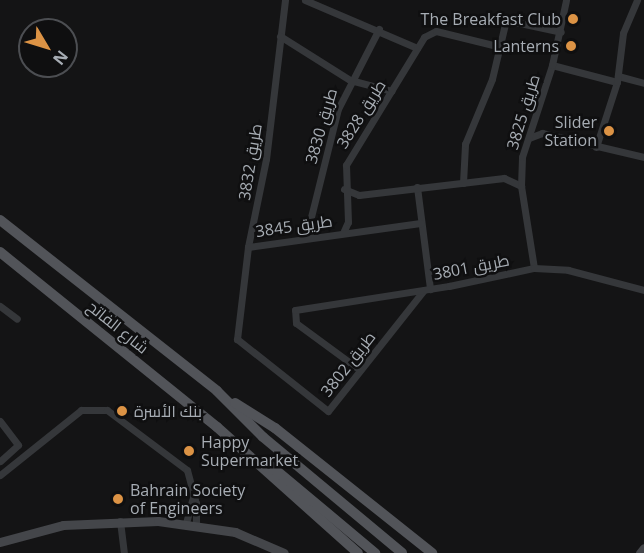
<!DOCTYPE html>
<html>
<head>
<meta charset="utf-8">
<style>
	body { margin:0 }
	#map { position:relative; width:644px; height:553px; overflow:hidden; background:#141415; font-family:"Open Sans",Cairo,sans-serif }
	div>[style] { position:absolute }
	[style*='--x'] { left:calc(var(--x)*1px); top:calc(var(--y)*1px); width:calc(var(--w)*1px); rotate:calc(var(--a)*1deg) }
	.street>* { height:7px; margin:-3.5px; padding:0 3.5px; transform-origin:3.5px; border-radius:3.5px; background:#35373a }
	.secondary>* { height:9px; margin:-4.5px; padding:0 4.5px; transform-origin:4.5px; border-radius:4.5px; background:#44464a }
	.primary>* { height:10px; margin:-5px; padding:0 5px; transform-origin:5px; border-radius:5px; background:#525459 }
	.dots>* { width:16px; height:16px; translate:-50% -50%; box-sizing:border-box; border:3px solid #0f0f10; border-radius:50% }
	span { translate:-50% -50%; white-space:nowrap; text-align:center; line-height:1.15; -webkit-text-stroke:5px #0f0f10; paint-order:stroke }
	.poi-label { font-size:16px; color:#a7adb4 }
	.right { translate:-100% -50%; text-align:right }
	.left { translate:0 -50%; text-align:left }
	.street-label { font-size:16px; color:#a7adb4 }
	.north { position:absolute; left:18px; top:18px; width:60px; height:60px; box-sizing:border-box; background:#0f0f10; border:2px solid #4c4e52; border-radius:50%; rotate:128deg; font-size:16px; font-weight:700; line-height:24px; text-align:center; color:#a7adb4 }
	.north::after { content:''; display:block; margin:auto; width:21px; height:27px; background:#dc9345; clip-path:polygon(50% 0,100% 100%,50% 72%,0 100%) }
</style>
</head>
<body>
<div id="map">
	<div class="street">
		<i style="--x:285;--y:0;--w:160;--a:96.8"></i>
		<i style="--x:266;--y:159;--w:90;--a:101.6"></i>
		<i style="--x:248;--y:247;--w:93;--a:96.8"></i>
		<i style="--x:237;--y:339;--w:116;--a:38.4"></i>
		<i style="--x:328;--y:411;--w:154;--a:-51.6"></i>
		<i style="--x:305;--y:0;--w:122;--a:23.2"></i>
		<i style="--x:280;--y:36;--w:83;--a:32.2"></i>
		<i style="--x:350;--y:80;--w:43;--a:14.7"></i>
		<i style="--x:552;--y:65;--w:67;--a:14.7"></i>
		<i style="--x:618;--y:76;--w:27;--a:15"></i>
		<i style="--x:529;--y:138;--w:14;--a:-21"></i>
		<i style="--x:542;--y:133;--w:105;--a:13.2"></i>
		<i style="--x:596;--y:147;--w:68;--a:-72.1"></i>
		<i style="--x:617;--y:82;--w:49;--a:-83"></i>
		<i style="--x:623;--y:33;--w:36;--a:-67"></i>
		<i style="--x:463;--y:183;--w:39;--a:-87"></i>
		<i style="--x:465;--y:144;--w:70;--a:-67.4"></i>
		<i style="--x:492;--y:79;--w:61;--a:-76.7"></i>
		<i style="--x:506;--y:20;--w:56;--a:12.3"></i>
		<i style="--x:417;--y:187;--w:103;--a:82.7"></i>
		<i style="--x:344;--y:189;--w:16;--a:22"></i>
		<i style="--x:359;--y:195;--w:146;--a:-6.7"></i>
		<i style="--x:504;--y:178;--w:19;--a:25"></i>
		<i style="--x:343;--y:233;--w:12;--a:-66"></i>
		<i style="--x:348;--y:222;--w:57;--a:-92"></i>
		<i style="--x:346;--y:165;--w:150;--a:-58.6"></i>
		<i style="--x:424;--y:37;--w:13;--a:-27"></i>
		<i style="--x:436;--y:31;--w:67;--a:13.8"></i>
		<i style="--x:313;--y:236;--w:12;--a:-110"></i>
		<i style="--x:309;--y:225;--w:120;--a:-76"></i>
		<i style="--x:338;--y:109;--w:90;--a:-62.9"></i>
		<i style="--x:248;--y:247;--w:174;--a:-7.9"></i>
		<i style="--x:534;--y:268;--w:83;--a:-99"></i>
		<i style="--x:521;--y:186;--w:29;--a:-88"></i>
		<i style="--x:522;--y:157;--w:97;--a:-71.9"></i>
		<i style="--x:552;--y:65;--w:66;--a:-77.8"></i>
		<i style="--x:0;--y:306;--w:21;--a:37"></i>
		<i style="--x:360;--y:370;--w:79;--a:-143.7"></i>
		<i style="--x:296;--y:323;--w:13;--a:-94"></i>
		<i style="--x:295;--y:310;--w:156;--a:-8.9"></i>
		<i style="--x:449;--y:286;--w:87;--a:-12"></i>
		<i style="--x:534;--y:268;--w:34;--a:3"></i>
		<i style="--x:568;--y:270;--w:79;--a:14.7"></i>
		<i style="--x:0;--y:421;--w:30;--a:53"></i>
		<i style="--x:18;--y:445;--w:24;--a:138"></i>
		<i style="--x:0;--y:475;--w:104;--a:-38.7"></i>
		<i style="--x:81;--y:410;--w:26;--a:0"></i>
		<i style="--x:107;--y:410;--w:100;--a:36.9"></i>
		<i style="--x:187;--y:470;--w:34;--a:75"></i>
		<i style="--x:196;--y:503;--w:21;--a:90"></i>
		<i style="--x:120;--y:521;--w:32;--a:83"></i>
		<i style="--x:186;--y:523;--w:30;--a:-75"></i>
	</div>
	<div class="secondary">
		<i style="--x:0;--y:542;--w:65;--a:-15.1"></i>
		<i style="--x:63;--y:525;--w:95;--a:-2.4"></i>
		<i style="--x:158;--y:521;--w:78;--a:8.1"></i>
		<i style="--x:235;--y:532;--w:53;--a:23.2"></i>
		<i style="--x:640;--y:553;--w:6;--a:-51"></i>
	</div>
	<div class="primary">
		<i style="--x:0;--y:220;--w:276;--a:38.2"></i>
		<i style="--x:217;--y:391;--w:65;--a:45"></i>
		<i style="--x:263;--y:437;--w:181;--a:39.8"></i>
		<i style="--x:0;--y:252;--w:279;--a:38.9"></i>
		<i style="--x:217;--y:427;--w:189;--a:41.8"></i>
		<i style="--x:235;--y:403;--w:47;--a:32"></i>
		<i style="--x:275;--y:428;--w:201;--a:38.5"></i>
		<i style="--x:271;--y:466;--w:136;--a:39.9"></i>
	</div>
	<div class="dots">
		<i style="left:573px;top:19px;background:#dc9345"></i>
		<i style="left:571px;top:46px;background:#dc9345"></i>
		<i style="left:609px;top:131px;background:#dc9345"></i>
		<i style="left:122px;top:411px;background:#dc9345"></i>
		<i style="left:189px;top:451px;background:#dc9345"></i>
		<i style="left:118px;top:499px;background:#dc9345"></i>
	</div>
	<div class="poi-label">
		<span class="right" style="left:561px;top:19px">The Breakfast Club</span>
		<span class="right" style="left:559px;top:46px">Lanterns</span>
		<span class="right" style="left:597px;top:131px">Slider<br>Station</span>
		<span class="left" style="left:134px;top:411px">بنك الأسرة</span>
		<span class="left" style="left:201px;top:451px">Happy<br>Supermarket</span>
		<span class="left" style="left:130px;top:499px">Bahrain Society<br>of Engineers</span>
	</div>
	<div class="street-label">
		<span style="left:523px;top:112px;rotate:-73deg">طريق 3825</span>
		<span style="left:361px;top:114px;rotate:-58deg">طريق 3828</span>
		<span style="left:321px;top:126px;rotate:-74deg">طريق 3830</span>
		<span style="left:250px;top:162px;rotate:-81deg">طريق 3832</span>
		<span style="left:294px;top:226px;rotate:-8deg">طريق 3845</span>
		<span style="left:471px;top:267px;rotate:-11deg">طريق 3801</span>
		<span style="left:118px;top:327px;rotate:39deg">شارع الفاتح</span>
		<span style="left:348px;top:364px;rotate:-52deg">طريق 3802</span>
	</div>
	<div class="north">N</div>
</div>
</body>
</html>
